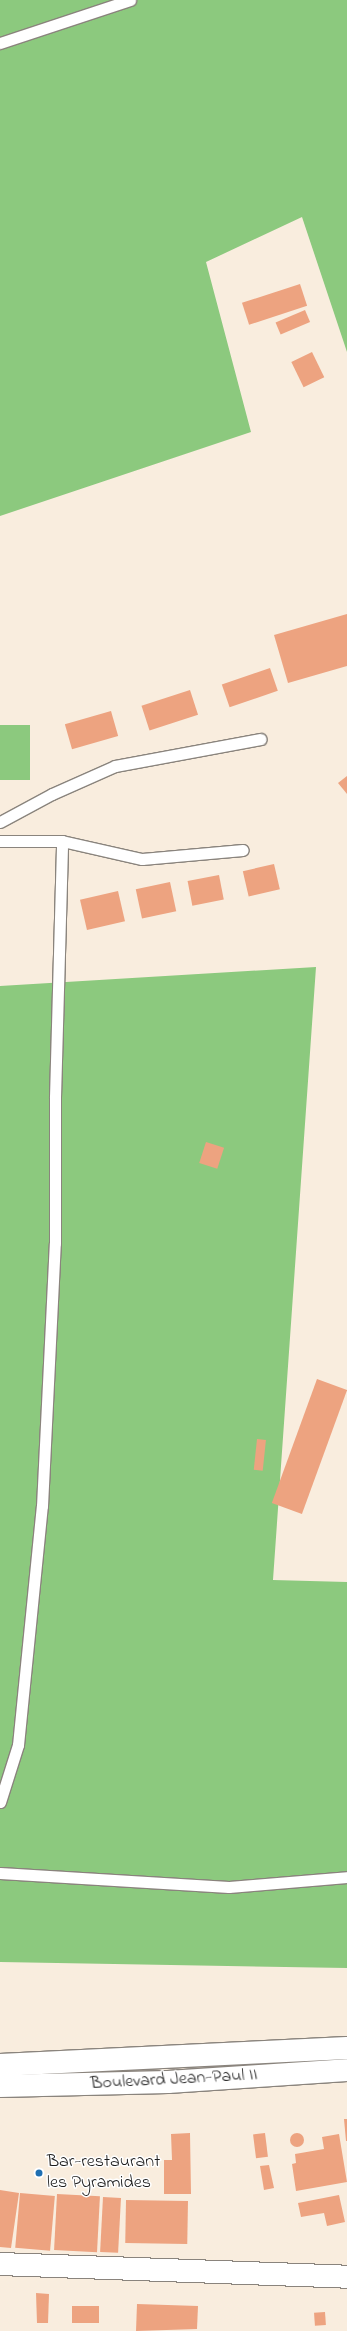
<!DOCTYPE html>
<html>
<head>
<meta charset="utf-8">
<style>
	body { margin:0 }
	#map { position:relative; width:347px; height:2331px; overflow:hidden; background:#f9edde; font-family:"Indie Flower",sans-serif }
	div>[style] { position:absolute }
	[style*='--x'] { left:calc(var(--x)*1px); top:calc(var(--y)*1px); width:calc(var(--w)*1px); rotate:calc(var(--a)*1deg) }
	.green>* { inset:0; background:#8cc97e; transform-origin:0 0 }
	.building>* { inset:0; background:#eda380; transform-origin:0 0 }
	.round { border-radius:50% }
	.roads { filter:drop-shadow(1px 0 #8a847d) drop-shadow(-1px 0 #8a847d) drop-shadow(0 1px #8a847d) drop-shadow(0 -1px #8a847d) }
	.service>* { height:11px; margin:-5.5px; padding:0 5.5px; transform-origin:5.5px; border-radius:5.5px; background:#fff }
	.minor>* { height:22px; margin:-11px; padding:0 11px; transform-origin:11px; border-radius:11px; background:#fff }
	.secondary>* { height:22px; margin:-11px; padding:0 11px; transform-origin:11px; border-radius:11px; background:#fff }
	.dots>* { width:11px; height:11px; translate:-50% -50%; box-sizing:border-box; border:2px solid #fff; border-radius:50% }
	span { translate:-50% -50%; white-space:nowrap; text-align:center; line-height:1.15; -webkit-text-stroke:3px #fff; paint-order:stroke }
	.street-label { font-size:18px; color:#1c1c1c }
	.poi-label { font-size:18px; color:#1c1c1c }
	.left { translate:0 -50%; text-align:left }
</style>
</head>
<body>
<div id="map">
	<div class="green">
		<i style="clip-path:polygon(0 0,347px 0,347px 352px,302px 217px,206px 262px,251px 432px,0 516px)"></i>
		<i style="left:30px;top:725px;width:55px;height:30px;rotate:90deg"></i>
		<i style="clip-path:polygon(316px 967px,273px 1580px,347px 1582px,347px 1968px,0 1962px,0 986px)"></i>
	</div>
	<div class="building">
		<i style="left:300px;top:284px;width:23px;height:61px;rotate:72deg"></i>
		<i style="left:305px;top:310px;width:13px;height:32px;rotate:67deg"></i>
		<i style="left:312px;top:352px;width:28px;height:23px;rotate:64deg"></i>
		<i style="clip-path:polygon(347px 614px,347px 666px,288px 683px,274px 635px)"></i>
		<i style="left:270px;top:668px;width:24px;height:51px;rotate:71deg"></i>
		<i style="left:190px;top:690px;width:26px;height:51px;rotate:72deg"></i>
		<i style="left:111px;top:711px;width:26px;height:48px;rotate:74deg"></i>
		<i style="clip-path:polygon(347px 776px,347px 794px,338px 783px)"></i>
		<i style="left:274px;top:864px;width:26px;height:32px;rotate:77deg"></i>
		<i style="left:219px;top:875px;width:25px;height:32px;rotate:79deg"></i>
		<i style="left:170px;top:882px;width:30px;height:35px;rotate:78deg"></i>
		<i style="left:118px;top:891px;width:31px;height:39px;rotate:77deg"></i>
		<i style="left:206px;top:1142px;width:19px;height:22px;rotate:18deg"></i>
		<i style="left:317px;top:1379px;width:32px;height:132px;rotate:20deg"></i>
		<i style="left:257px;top:1439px;width:9px;height:31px;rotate:6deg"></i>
		<i style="clip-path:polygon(344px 2119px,347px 2119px,347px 2141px,346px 2141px)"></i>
		<i style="clip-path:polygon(190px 2133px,191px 2194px,164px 2194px,164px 2160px,172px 2160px,171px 2134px)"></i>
		<i style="left:265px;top:2133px;width:24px;height:12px;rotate:83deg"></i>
		<i class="round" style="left:290px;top:2133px;width:14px;height:14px"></i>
		<i style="clip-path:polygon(339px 2134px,347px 2182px,296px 2191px,292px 2164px,296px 2163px,295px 2154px,324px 2149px,322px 2137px)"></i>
		<i style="clip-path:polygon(269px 2165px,274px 2188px,264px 2190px,260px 2166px)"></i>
		<i style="clip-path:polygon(0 2190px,19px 2193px,11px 2248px,0 2247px)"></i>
		<i style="left:20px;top:2193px;width:35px;height:55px;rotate:5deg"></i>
		<i style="left:57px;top:2194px;width:43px;height:56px;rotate:3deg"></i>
		<i style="clip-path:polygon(339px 2195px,345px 2222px,327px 2226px,324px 2213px,301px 2217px,298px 2203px)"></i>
		<i style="left:103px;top:2197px;width:18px;height:55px;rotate:3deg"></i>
		<i style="left:126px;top:2200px;width:62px;height:43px;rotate:1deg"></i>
		<i style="clip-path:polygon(36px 2293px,49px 2294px,48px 2323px,37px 2323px)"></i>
		<i style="clip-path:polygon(137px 2304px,198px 2306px,197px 2329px,136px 2331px)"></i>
		<i style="left:72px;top:2306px;width:27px;height:17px"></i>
		<i style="left:325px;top:2312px;width:13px;height:11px;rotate:86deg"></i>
	</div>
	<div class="roads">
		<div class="service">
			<i style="--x:0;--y:43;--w:137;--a:-18.3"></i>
			<i style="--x:0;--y:822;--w:59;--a:-28.3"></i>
			<i style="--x:52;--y:794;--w:69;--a:-24"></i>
			<i style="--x:115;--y:766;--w:148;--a:-10.5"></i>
			<i style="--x:0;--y:841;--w:62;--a:0"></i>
			<i style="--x:62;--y:841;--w:82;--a:12.7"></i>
			<i style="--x:142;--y:859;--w:101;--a:-5.1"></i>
			<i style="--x:0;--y:1802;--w:60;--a:-72.5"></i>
			<i style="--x:18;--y:1745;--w:240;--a:-84.3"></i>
			<i style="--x:42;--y:1506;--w:263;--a:-87.2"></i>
			<i style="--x:55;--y:1243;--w:146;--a:-90"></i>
			<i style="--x:55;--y:1097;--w:256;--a:-88.4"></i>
			<i style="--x:0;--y:1873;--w:229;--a:3.5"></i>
			<i style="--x:229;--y:1887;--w:118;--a:-4.8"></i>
		</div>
		<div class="minor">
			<i style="--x:0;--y:2264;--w:347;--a:2.1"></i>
		</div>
		<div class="secondary">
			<i style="--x:0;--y:2065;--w:347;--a:-2.8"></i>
			<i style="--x:0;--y:2086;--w:168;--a:-1.4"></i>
			<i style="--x:168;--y:2082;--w:179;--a:-3.8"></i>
		</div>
	</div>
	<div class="dots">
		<i style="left:39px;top:2173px;background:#1f6fb2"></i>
	</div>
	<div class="street-label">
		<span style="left:174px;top:2080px;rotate:-3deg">Boulevard Jean-Paul II</span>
	</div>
	<div class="poi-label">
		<span class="left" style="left:47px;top:2173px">Bar-restaurant<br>les Pyramides</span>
	</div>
</div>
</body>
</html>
